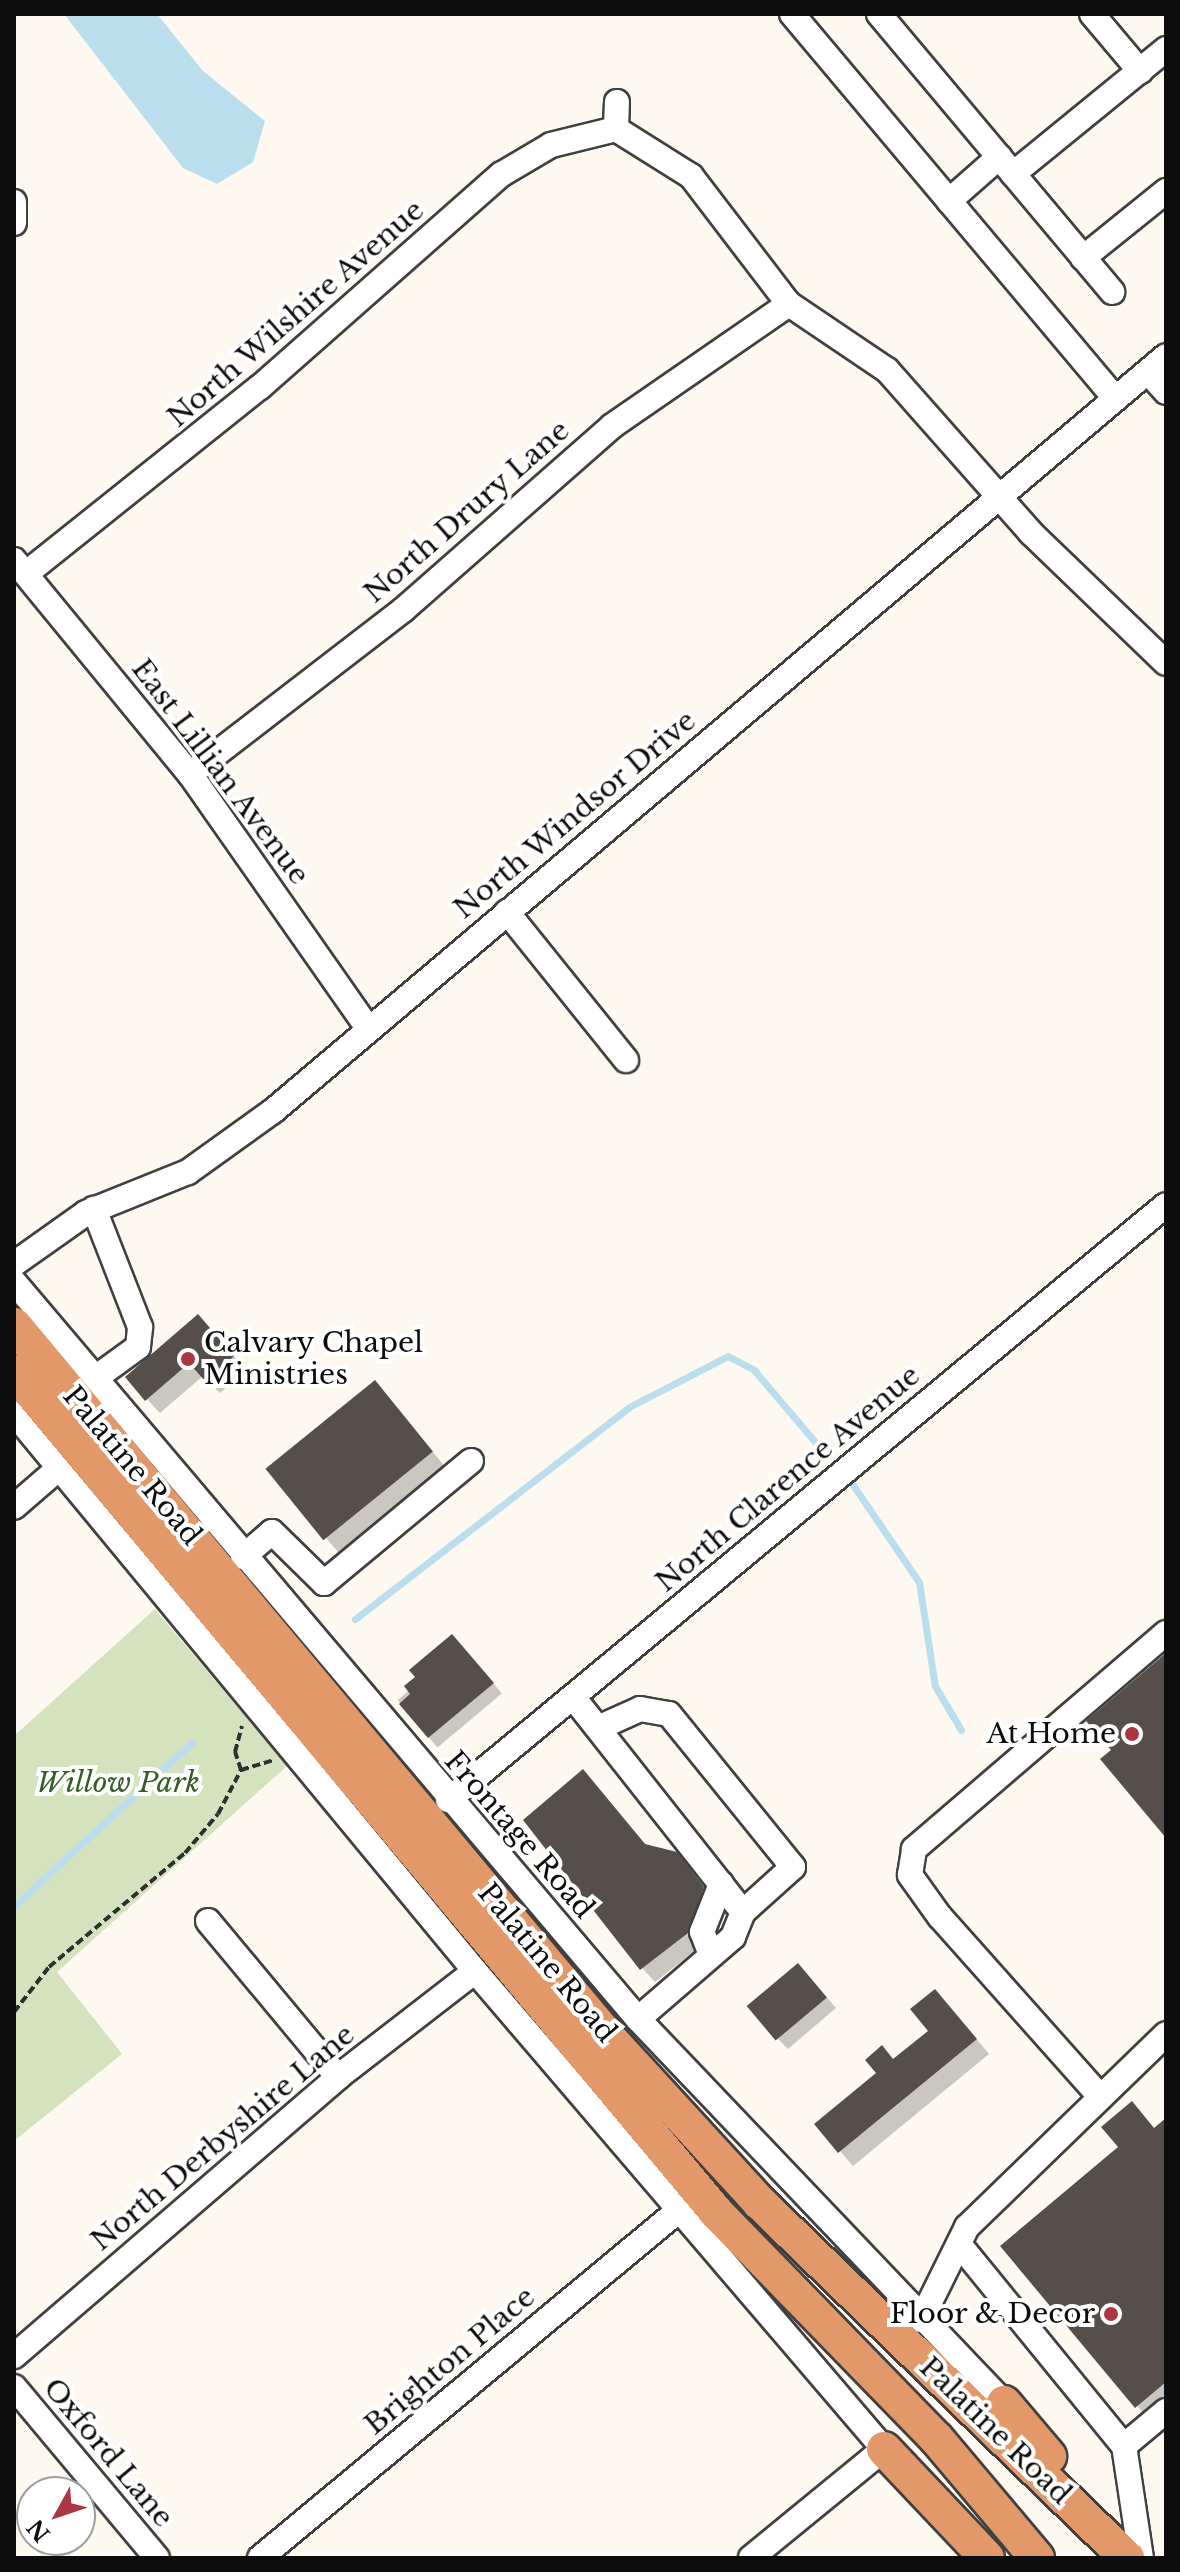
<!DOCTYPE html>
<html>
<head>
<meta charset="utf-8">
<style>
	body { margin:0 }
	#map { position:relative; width:1180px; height:2572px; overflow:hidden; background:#fdf9f0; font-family:"Libre Baskerville",serif }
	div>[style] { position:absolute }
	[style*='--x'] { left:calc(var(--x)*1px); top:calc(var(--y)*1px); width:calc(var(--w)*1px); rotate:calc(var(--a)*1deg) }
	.green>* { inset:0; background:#d4e3bd }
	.water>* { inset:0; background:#bbdeee }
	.shadow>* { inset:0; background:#0003; transform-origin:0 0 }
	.stream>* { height:7px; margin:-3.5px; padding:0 3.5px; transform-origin:3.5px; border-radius:3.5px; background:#bbdeee }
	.building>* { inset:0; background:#554e4b; transform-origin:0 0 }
	.path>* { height:4px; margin-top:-2px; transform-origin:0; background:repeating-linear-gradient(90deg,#2f2f2f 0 8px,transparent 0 12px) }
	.roads { filter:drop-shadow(2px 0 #404040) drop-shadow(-2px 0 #404040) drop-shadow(0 2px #404040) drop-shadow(0 -2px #404040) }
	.minor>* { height:24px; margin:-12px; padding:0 12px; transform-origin:12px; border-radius:12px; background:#fff }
	.highway>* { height:34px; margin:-17px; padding:0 17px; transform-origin:17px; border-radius:17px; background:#e29869 }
	.dots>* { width:22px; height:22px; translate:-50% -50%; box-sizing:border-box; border:4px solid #fff; border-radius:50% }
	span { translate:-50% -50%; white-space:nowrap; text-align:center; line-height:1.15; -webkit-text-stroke:8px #fff; paint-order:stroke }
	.street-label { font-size:28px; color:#0d0d0d }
	.poi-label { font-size:28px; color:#0d0d0d }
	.left { translate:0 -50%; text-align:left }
	.right { translate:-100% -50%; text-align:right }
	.park-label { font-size:28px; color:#355d26; font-style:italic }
	.frame { position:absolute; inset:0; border:16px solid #0d0d0d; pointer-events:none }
	.north { position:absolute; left:16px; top:2476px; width:80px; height:80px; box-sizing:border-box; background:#fff; border:2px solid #9e9e9e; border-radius:50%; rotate:230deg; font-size:22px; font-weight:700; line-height:32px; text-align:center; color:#0d0d0d }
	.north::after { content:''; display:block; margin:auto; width:28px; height:36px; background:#ac3744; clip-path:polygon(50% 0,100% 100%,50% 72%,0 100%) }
</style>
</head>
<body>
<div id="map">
	<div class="green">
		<i style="clip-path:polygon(155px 1609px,287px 1766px,57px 1972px,122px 2054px,14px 2141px,14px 1736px)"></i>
	</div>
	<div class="water">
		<i style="clip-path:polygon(64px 14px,157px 14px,203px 71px,265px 121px,253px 162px,217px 184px,183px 168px)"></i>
	</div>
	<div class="shadow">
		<i style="clip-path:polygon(211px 1330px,246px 1370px,220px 1393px,203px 1376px,160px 1413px,147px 1399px)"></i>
		<i style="left:375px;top:1383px;width:108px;height:137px;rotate:50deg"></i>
		<i style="left:462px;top:1646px;width:62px;height:84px;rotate:50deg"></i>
		<i style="clip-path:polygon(583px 1772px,647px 1846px,676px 1854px,716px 1902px,701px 1946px,655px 1982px,642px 1968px)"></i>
		<i style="clip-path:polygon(808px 1976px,836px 2008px,788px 2049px,778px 2039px)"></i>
		<i style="clip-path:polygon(948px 2005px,989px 2054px,853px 2166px,817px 2124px,931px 2031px)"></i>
		<i style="clip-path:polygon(1166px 2121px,1166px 2400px,1147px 2416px,1137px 2406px,1155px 2130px)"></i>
	</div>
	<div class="stream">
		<i style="--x:853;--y:1485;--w:117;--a:55.8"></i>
		<i style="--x:919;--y:1582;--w:105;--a:81.3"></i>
		<i style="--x:935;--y:1686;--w:51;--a:59.4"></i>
		<i style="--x:355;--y:1619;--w:346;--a:-37.7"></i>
		<i style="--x:629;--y:1407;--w:111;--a:-27.3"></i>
		<i style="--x:728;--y:1356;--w:30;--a:28"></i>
		<i style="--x:754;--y:1370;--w:104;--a:49.7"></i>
		<i style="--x:14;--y:1906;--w:241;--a:-42.6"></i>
	</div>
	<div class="building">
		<i style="clip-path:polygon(198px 1314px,234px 1356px,205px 1381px,189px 1363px,145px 1401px,125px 1377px)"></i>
		<i style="left:375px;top:1380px;width:92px;height:141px;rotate:51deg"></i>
		<i style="clip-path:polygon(452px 1634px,494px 1683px,428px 1738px,399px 1704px,410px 1694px,404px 1686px,415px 1677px,409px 1670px)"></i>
		<i style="clip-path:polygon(1166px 1653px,1166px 1838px,1100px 1759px,1111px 1750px,1086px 1721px)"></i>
		<i style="clip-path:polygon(583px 1769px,645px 1844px,677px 1852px,704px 1887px,688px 1933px,640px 1970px,523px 1820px)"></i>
		<i style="left:798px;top:1963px;width:45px;height:67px;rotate:50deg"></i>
		<i style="clip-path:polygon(935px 1989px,977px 2039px,838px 2153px,814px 2124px,876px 2073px,865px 2060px,882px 2045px,893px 2059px,928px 2031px,910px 2009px)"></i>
		<i style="clip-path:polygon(1132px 2101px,1154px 2128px,1166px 2118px,1166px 2382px,1135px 2408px,1000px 2246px,1118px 2147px,1101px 2127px)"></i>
	</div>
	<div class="path">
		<i style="--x:241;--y:1770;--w:19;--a:-108"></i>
		<i style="--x:235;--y:1752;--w:27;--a:-75"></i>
		<i style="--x:14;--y:2012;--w:57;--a:-52.1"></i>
		<i style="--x:49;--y:1967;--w:177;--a:-40"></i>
		<i style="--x:185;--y:1853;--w:51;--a:-49.8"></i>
		<i style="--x:218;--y:1814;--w:50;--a:-62.4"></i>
		<i style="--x:241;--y:1770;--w:34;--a:-17"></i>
	</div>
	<div class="roads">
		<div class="minor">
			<i style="--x:792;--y:14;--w:502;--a:49.93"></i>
			<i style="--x:879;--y:14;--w:363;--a:50"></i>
			<i style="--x:1092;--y:14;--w:75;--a:49.9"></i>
			<i style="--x:616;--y:129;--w:89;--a:32.1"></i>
			<i style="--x:691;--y:176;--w:161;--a:52.6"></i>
			<i style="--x:789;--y:304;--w:118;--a:34"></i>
			<i style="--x:887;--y:370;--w:217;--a:48.5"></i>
			<i style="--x:1031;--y:533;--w:187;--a:43.9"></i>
			<i style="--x:616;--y:129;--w:27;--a:-88"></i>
			<i style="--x:1013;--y:174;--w:198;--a:-39.2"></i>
			<i style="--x:949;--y:201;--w:67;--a:-41.3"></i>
			<i style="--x:14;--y:202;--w:21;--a:90"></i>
			<i style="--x:1083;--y:258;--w:107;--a:-38.9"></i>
			<i style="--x:1148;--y:372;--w:27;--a:48"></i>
			<i style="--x:14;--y:560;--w:277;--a:50.6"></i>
			<i style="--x:190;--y:774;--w:310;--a:55"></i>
			<i style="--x:28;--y:572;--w:297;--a:-38.6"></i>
			<i style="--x:260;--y:387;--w:322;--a:-41.4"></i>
			<i style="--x:502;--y:174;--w:57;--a:-30.6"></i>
			<i style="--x:551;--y:145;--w:67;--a:-13.8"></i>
			<i style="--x:190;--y:774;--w:270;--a:-37.6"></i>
			<i style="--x:404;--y:609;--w:277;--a:-41.3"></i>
			<i style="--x:612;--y:426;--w:215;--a:-34.6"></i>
			<i style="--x:507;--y:912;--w:190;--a:51.2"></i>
			<i style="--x:14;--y:1264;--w:88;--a:-35.3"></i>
			<i style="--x:86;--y:1213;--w:110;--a:-21.9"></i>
			<i style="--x:188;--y:1172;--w:105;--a:-35.7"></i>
			<i style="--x:273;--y:1111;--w:1169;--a:-40.21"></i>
			<i style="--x:14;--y:1282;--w:966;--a:49.75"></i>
			<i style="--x:638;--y:2019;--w:530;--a:46.37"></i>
			<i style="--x:94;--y:1379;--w:54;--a:-36"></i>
			<i style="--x:138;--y:1347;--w:20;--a:-84"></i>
			<i style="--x:140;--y:1327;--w:127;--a:-111.3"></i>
			<i style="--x:14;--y:1413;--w:724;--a:50.44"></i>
			<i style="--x:475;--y:1971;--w:629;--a:49.45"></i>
			<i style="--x:884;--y:2449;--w:172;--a:140.7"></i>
			<i style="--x:14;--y:1507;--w:60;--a:-40.9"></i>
			<i style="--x:243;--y:1557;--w:38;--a:-41"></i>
			<i style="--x:272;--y:1532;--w:73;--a:44.4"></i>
			<i style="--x:324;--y:1583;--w:191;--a:-39.7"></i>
			<i style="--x:573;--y:1697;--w:274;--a:51.7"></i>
			<i style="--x:598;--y:1728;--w:46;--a:-24.3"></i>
			<i style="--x:640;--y:1709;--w:29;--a:10"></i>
			<i style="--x:669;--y:1714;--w:197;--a:51"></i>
			<i style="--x:793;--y:1867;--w:67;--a:138"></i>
			<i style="--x:743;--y:1912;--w:27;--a:112"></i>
			<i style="--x:733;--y:1937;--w:125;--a:139.2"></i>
			<i style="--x:448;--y:1800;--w:932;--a:-39.65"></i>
			<i style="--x:208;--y:1921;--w:203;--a:50.2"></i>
			<i style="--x:711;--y:1955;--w:25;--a:-111"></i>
			<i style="--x:702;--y:1932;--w:52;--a:-68.4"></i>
			<i style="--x:1097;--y:2093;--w:236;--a:-131.7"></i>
			<i style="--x:940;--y:1917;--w:52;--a:-125.5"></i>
			<i style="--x:910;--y:1875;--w:26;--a:-81"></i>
			<i style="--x:914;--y:1849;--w:332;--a:-40.6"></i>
			<i style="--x:959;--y:2244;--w:261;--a:50.8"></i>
			<i style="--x:921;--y:2320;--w:104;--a:-63.7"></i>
			<i style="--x:967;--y:2227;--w:277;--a:-44.1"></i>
			<i style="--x:14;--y:2356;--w:428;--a:-40.7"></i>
			<i style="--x:338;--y:2077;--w:173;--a:-37.7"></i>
			<i style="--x:14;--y:2387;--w:223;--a:50.1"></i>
			<i style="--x:260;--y:2558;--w:545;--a:-39.71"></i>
			<i style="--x:1141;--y:2558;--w:113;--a:-98.6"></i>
			<i style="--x:1124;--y:2446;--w:55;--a:-39.8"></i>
		</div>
		<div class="highway">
			<i style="--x:14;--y:1325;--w:929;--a:50.15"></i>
			<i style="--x:609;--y:2038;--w:224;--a:47.5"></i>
			<i style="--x:760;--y:2203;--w:511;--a:44.05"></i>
			<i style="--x:14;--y:1372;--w:1095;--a:50.11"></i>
			<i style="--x:716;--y:2212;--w:315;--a:45.8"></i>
			<i style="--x:936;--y:2438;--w:157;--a:49.9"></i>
			<i style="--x:1004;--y:2403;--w:70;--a:49.7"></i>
			<i style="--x:884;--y:2449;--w:150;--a:46.6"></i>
		</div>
	</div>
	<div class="dots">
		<i style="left:188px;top:1359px;background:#ac3744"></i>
		<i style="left:1132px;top:1734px;background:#ac3744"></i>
		<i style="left:1111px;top:2314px;background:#ac3744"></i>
	</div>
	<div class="street-label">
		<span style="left:296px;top:314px;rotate:-41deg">North Wilshire Avenue</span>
		<span style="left:467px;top:512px;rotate:-41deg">North Drury Lane</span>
		<span style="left:220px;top:772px;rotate:53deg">East Lillian Avenue</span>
		<span style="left:575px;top:815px;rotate:-40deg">North Windsor Drive</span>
		<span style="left:132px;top:1466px;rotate:50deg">Palatine Road</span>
		<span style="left:788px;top:1479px;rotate:-40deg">North Clarence Avenue</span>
		<span style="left:519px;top:1835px;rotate:49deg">Frontage Road</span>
		<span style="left:547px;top:1963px;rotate:50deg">Palatine Road</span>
		<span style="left:223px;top:2138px;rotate:-40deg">North Derbyshire Lane</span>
		<span style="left:450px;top:2361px;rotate:-40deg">Brighton Place</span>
		<span style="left:995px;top:2431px;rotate:44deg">Palatine Road</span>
		<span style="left:108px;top:2453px;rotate:50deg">Oxford Lane</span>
	</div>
	<div class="poi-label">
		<span class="left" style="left:204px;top:1359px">Calvary Chapel<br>Ministries</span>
		<span class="right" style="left:1116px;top:1734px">At Home</span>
		<span class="right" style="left:1095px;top:2314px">Floor &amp; Decor</span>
	</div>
	<div class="park-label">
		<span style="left:118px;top:1783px">Willow Park</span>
	</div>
	<div class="frame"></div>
	<div class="north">N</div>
</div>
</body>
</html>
